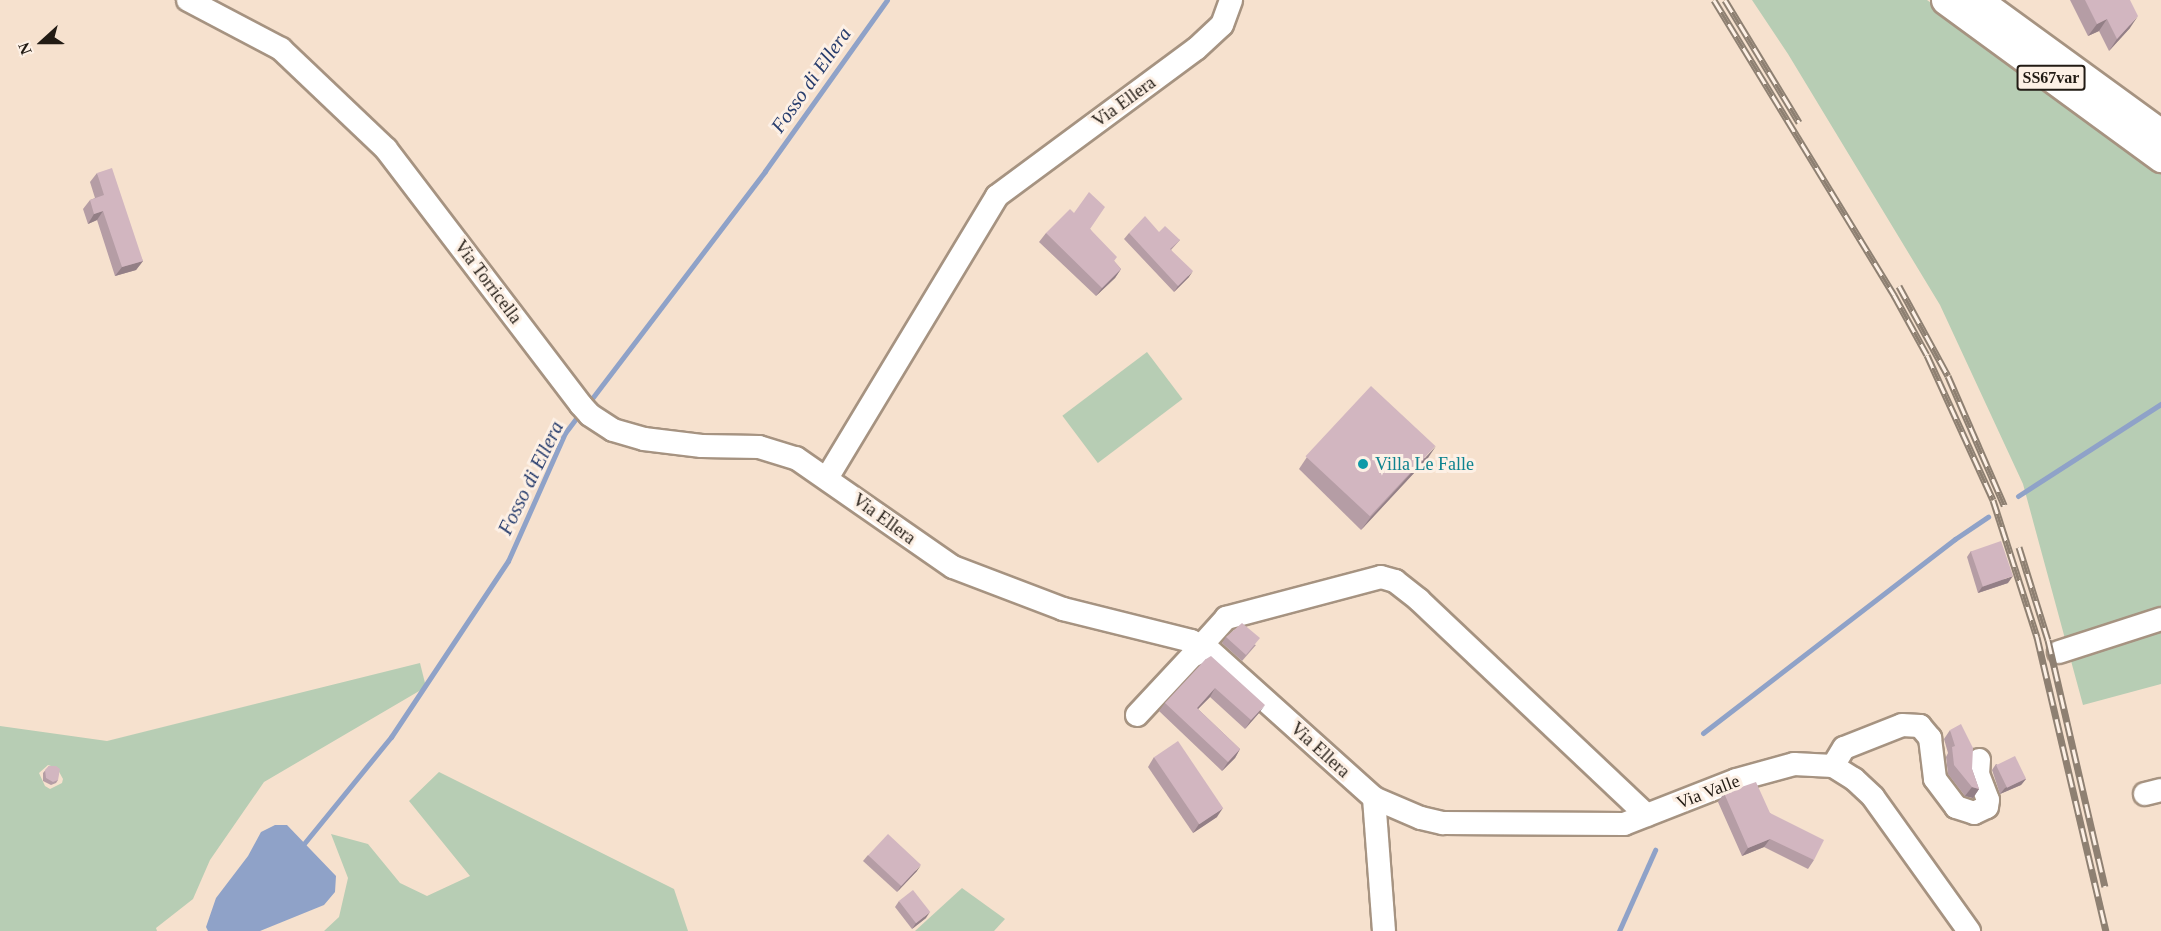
<!DOCTYPE html>
<html>
<head>
<meta charset="utf-8">
<style>
	body { margin:0 }
	#map { position:relative; width:2161px; height:931px; overflow:hidden; background:#f6e1ce; font-family:Georgia,serif }
	div>[style] { position:absolute }
	[style*='--x'] { left:calc(var(--x)*1px); top:calc(var(--y)*1px); width:calc(var(--w)*1px); rotate:calc(var(--a)*1deg) }
	.green>* { inset:0; background:#b7cdb4; transform-origin:0 0 }
	.water>* { inset:0; background:#8fa2c8 }
	.stream>* { height:5px; margin:-2.5px; padding:0 2.5px; transform-origin:2.5px; border-radius:2.5px; background:#8fa2c8 }
	.roads { filter:drop-shadow(2px 0 #a69381) drop-shadow(-2px 0 #a69381) drop-shadow(0 2px #a69381) drop-shadow(0 -2px #a69381) }
	.minor>* { height:22px; margin:-11px; padding:0 11px; transform-origin:11px; border-radius:11px; background:#fff }
	.major>* { height:27px; margin:-13.5px; padding:0 13.5px; transform-origin:13.5px; border-radius:13.5px; background:#fff }
	.rail>* { height:7px; margin-top:-3.5px; transform-origin:0; background:repeating-linear-gradient(90deg,#fdf0e5 0 14px,#8e8072 0 28px); box-sizing:border-box; border-block:2px solid #8e8072 }
	.wall>* { inset:0; background:#b59da5 }
	.shaded-wall>* { inset:0; background:#937f86 }
	.building>* { inset:0; background:#d2b6c0; transform-origin:0 0 }
	.dots>* { width:16px; height:16px; translate:-50% -50%; box-sizing:border-box; border:3px solid #fdf0e5; border-radius:50% }
	span { translate:-50% -50%; white-space:nowrap; text-align:center; line-height:1.15; -webkit-text-stroke:6px #fdf0e5; paint-order:stroke }
	.shield-label span { padding:2px 4px; background:#fdf0e5; border:2px solid; border-radius:4px; -webkit-text-stroke-width:0 }
	.shield-label { font-size:16px; color:#221b14; font-weight:700 }
	.street-label { font-size:18px; color:#221b14 }
	.culture-label { font-size:18px; color:#0d838f }
	.left { translate:0 -50%; text-align:left }
	.water-label { font-size:20px; color:#253b6c; font-style:italic }
	.north { position:absolute; left:12px; top:12px; width:60px; height:60px; -webkit-text-stroke:4px #fdf0e5; paint-order:stroke; rotate:249deg; font-size:16px; font-weight:700; line-height:24px; text-align:center; color:#221b14 }
	.north::after { content:''; display:block; margin:auto; width:21px; height:27px; background:#221b14; clip-path:polygon(50% 0,100% 100%,50% 72%,0 100%) }
</style>
</head>
<body>
<div id="map">
	<div class="green">
		<i style="clip-path:polygon(1752px 0,1927px 0,2161px 169px,2161px 684px,2083px 705px,2023px 484px,1940px 305px,1788px 54px)"></i>
		<i style="left:1147px;top:352px;width:59px;height:106px;rotate:53deg"></i>
		<i style="clip-path:polygon(evenodd,420px 663px,426px 687px,264px 782px,210px 860px,193px 899px,156px 928px,157px 931px,0 931px,0 726px,107px 741px,420px 663px,48px 765px,57px 768px,63px 779px,62px 783px,50px 789px,45px 786px,39px 773px,48px 765px)"></i>
		<i style="clip-path:polygon(439px 772px,674px 889px,688px 931px,324px 931px,339px 917px,348px 878px,331px 834px,368px 844px,400px 883px,427px 896px,470px 876px,409px 801px)"></i>
		<i style="clip-path:polygon(962px 888px,1005px 919px,994px 931px,915px 931px)"></i>
	</div>
	<div class="water">
		<i style="clip-path:polygon(275px 825px,287px 825px,336px 876px,335px 892px,324px 905px,260px 931px,208px 931px,206px 927px,216px 898px,248px 856px,261px 832px)"></i>
	</div>
	<div class="stream">
		<i style="--x:587;--y:405;--w:294;--a:-52.7"></i>
		<i style="--x:765;--y:171;--w:210;--a:-54.5"></i>
		<i style="--x:2018;--y:496;--w:170;--a:-32.8"></i>
		<i style="--x:1703;--y:733;--w:318;--a:-37.6"></i>
		<i style="--x:1955;--y:539;--w:40;--a:-34"></i>
		<i style="--x:302;--y:846;--w:141;--a:-50.8"></i>
		<i style="--x:391;--y:737;--w:211;--a:-56.4"></i>
		<i style="--x:508;--y:561;--w:140;--a:-66"></i>
		<i style="--x:565;--y:433;--w:26;--a:-53"></i>
		<i style="--x:1619;--y:931;--w:89;--a:-66"></i>
	</div>
	<div class="roads">
		<div class="minor">
			<i style="--x:188;--y:0;--w:105;--a:27.8"></i>
			<i style="--x:281;--y:49;--w:145;--a:43.6"></i>
			<i style="--x:386;--y:149;--w:322;--a:52.7"></i>
			<i style="--x:581;--y:405;--w:13;--a:48"></i>
			<i style="--x:590;--y:415;--w:27;--a:33"></i>
			<i style="--x:613;--y:430;--w:32;--a:16"></i>
			<i style="--x:644;--y:439;--w:58;--a:6.9"></i>
			<i style="--x:702;--y:446;--w:57;--a:1"></i>
			<i style="--x:759;--y:447;--w:39;--a:17"></i>
			<i style="--x:796;--y:458;--w:191;--a:34.8"></i>
			<i style="--x:953;--y:567;--w:118;--a:20.9"></i>
			<i style="--x:1063;--y:609;--w:132;--a:14"></i>
			<i style="--x:1191;--y:641;--w:19;--a:25"></i>
			<i style="--x:1208;--y:649;--w:223;--a:41.9"></i>
			<i style="--x:1374;--y:798;--w:51;--a:23.1"></i>
			<i style="--x:1421;--y:818;--w:23;--a:13"></i>
			<i style="--x:1443;--y:823;--w:181;--a:0.3"></i>
			<i style="--x:1624;--y:824;--w:120;--a:-21.4"></i>
			<i style="--x:1736;--y:780;--w:60;--a:-15.4"></i>
			<i style="--x:1794;--y:764;--w:39;--a:3"></i>
			<i style="--x:1833;--y:766;--w:25;--a:32"></i>
			<i style="--x:1854;--y:779;--w:26;--a:43"></i>
			<i style="--x:1873;--y:797;--w:165;--a:54.4"></i>
			<i style="--x:827;--y:478;--w:329;--a:-58.9"></i>
			<i style="--x:997;--y:196;--w:247;--a:-36.5"></i>
			<i style="--x:1196;--y:49;--w:35;--a:-43"></i>
			<i style="--x:1222;--y:25;--w:27;--a:-70"></i>
			<i style="--x:1201;--y:646;--w:38;--a:-48"></i>
			<i style="--x:1226;--y:618;--w:160;--a:-14.8"></i>
			<i style="--x:1381;--y:577;--w:15;--a:16"></i>
			<i style="--x:1395;--y:581;--w:31;--a:38"></i>
			<i style="--x:1419;--y:600;--w:313;--a:43.4"></i>
			<i style="--x:2059;--y:652;--w:107;--a:-17.9"></i>
			<i style="--x:1137;--y:715;--w:81;--a:-47"></i>
			<i style="--x:1192;--y:656;--w:17;--a:-24"></i>
			<i style="--x:1833;--y:766;--w:21;--a:-59"></i>
			<i style="--x:1844;--y:748;--w:62;--a:-21.6"></i>
			<i style="--x:1902;--y:725;--w:18;--a:3"></i>
			<i style="--x:1920;--y:726;--w:16;--a:50"></i>
			<i style="--x:1930;--y:738;--w:41;--a:83"></i>
			<i style="--x:1935;--y:779;--w:35;--a:53"></i>
			<i style="--x:1956;--y:807;--w:19;--a:18"></i>
			<i style="--x:1974;--y:813;--w:14;--a:-25"></i>
			<i style="--x:1987;--y:807;--w:7;--a:-82"></i>
			<i style="--x:1988;--y:800;--w:28;--a:-111"></i>
			<i style="--x:1978;--y:774;--w:14;--a:-86"></i>
			<i style="--x:2145;--y:794;--w:16;--a:-14"></i>
			<i style="--x:1374;--y:798;--w:133;--a:85.7"></i>
		</div>
		<div class="major">
			<i style="--x:1945;--y:0;--w:268;--a:36.2"></i>
			<i style="--x:1978;--y:0;--w:226;--a:36"></i>
		</div>
	</div>
	<div class="rail">
		<i style="--x:1714;--y:0;--w:346;--a:58.6"></i>
		<i style="--x:1894;--y:295;--w:68;--a:61.2"></i>
		<i style="--x:1927;--y:355;--w:159;--a:65.5"></i>
		<i style="--x:1993;--y:500;--w:144;--a:72.2"></i>
		<i style="--x:2037;--y:637;--w:302;--a:76.8"></i>
		<i style="--x:1725;--y:0;--w:143;--a:58.8"></i>
		<i style="--x:1899;--y:286;--w:102;--a:61.4"></i>
		<i style="--x:1948;--y:376;--w:141;--a:66.5"></i>
		<i style="--x:2019;--y:547;--w:97;--a:72.7"></i>
		<i style="--x:2048;--y:640;--w:253;--a:77"></i>
	</div>
	<div class="wall">
		<i style="clip-path:polygon(2070px 0,2130px 0,2130px 28px,2109px 51px,2099px 31px,2088px 36px)"></i>
		<i style="clip-path:polygon(97px 173px,143px 261px,136px 270px,115px 276px,97px 220px,88px 224px,83px 209px,90px 200px,95px 198px,90px 182px)"></i>
		<i style="clip-path:polygon(1090px 229px,1114px 261px,1121px 269px,1115px 278px,1096px 296px,1039px 242px,1046px 233px)"></i>
		<i style="clip-path:polygon(1159px 232px,1180px 240px,1171px 250px,1189px 277px,1174px 292px,1124px 239px,1129px 233px)"></i>
		<i style="clip-path:polygon(1307px 457px,1428px 458px,1361px 530px,1299px 469px)"></i>
		<i style="clip-path:polygon(1971px 551px,2008px 583px,1978px 593px,1967px 557px)"></i>
		<i style="clip-path:polygon(1226px 637px,1256px 645px,1242px 661px,1222px 643px)"></i>
		<i style="clip-path:polygon(1206px 659px,1259px 713px,1245px 729px,1210px 697px,1198px 709px,1240px 749px,1235px 758px,1222px 771px,1159px 711px,1165px 703px)"></i>
		<i style="clip-path:polygon(1950px 730px,1972px 769px,1979px 789px,1973px 798px,1965px 796px,1948px 774px,1946px 757px,1948px 753px,1944px 739px)"></i>
		<i style="clip-path:polygon(1154px 757px,1217px 817px,1193px 833px,1148px 767px)"></i>
		<i style="clip-path:polygon(1996px 764px,2026px 779px,2021px 785px,2000px 794px,1992px 770px)"></i>
		<i style="clip-path:polygon(49px 766px,58px 780px,56px 783px,51px 785px,43px 781px,43px 773px)"></i>
		<i style="clip-path:polygon(1724px 793px,1770px 813px,1814px 860px,1808px 869px,1764px 847px,1742px 856px,1718px 802px)"></i>
		<i style="clip-path:polygon(868px 855px,917px 871px,897px 892px,863px 861px)"></i>
		<i style="clip-path:polygon(899px 901px,926px 918px,912px 929px,895px 907px)"></i>
	</div>
	<div class="shaded-wall">
		<i style="clip-path:polygon(2138px 16px,2130px 28px,2109px 51px,2117px 39px)"></i>
		<i style="clip-path:polygon(2107px 19px,2099px 31px,2088px 36px,2097px 24px)"></i>
		<i style="clip-path:polygon(103px 211px,97px 220px,88px 224px,94px 214px)"></i>
		<i style="clip-path:polygon(143px 261px,136px 270px,115px 276px,122px 267px)"></i>
		<i style="clip-path:polygon(1121px 269px,1115px 278px,1096px 296px,1102px 288px)"></i>
		<i style="clip-path:polygon(1193px 271px,1189px 277px,1174px 292px,1178px 286px)"></i>
		<i style="clip-path:polygon(1436px 446px,1428px 458px,1361px 530px,1370px 518px)"></i>
		<i style="clip-path:polygon(2013px 576px,2008px 583px,1978px 593px,1982px 587px)"></i>
		<i style="clip-path:polygon(1215px 688px,1210px 697px,1191px 716px,1197px 708px)"></i>
		<i style="clip-path:polygon(1265px 705px,1259px 713px,1245px 729px,1251px 720px)"></i>
		<i style="clip-path:polygon(1240px 749px,1235px 758px,1222px 771px,1228px 762px)"></i>
		<i style="clip-path:polygon(2026px 779px,2021px 785px,2000px 794px,2005px 788px)"></i>
		<i style="clip-path:polygon(1972px 787px,1979px 789px,1973px 798px,1965px 796px)"></i>
		<i style="clip-path:polygon(1223px 808px,1217px 817px,1193px 833px,1199px 824px)"></i>
		<i style="clip-path:polygon(1770px 839px,1764px 847px,1742px 856px,1748px 848px)"></i>
		<i style="clip-path:polygon(921px 865px,917px 871px,897px 892px,901px 886px)"></i>
		<i style="clip-path:polygon(930px 912px,926px 918px,912px 929px,916px 923px)"></i>
	</div>
	<div class="building">
		<i style="clip-path:polygon(2085px 0,2130px 0,2138px 16px,2117px 39px,2107px 19px,2097px 24px)"></i>
		<i style="clip-path:polygon(112px 168px,143px 261px,122px 267px,103px 211px,94px 214px,90px 200px,104px 195px,97px 173px)"></i>
		<i style="clip-path:polygon(1089px 192px,1105px 207px,1090px 229px,1117px 257px,1114px 261px,1121px 269px,1102px 288px,1046px 233px,1070px 209px,1074px 213px)"></i>
		<i style="clip-path:polygon(1145px 216px,1159px 232px,1165px 226px,1180px 240px,1170px 249px,1193px 271px,1178px 286px,1129px 233px)"></i>
		<i style="left:1371px;top:386px;width:88px;height:96px;rotate:43deg"></i>
		<i style="left:2001px;top:541px;width:37px;height:32px;rotate:71deg"></i>
		<i style="clip-path:polygon(1242px 623px,1260px 638px,1246px 655px,1226px 637px)"></i>
		<i style="clip-path:polygon(1211px 656px,1265px 705px,1251px 720px,1215px 688px,1197px 708px,1240px 749px,1228px 762px,1165px 703px,1206px 659px)"></i>
		<i style="clip-path:polygon(1961px 724px,1973px 748px,1972px 769px,1979px 789px,1972px 787px,1954px 765px,1952px 747px,1955px 746px,1950px 730px)"></i>
		<i style="left:1178px;top:741px;width:81px;height:29px;rotate:56deg"></i>
		<i style="left:2015px;top:756px;width:25px;height:21px;rotate:64deg"></i>
		<i style="clip-path:polygon(49px 766px,56px 766px,60px 769px,58px 780px,53px 782px,46px 778px,45px 770px)"></i>
		<i style="clip-path:polygon(1756px 782px,1770px 813px,1824px 840px,1814px 860px,1770px 839px,1748px 848px,1724px 793px)"></i>
		<i style="left:888px;top:834px;width:45px;height:29px;rotate:43deg"></i>
		<i style="left:913px;top:890px;width:28px;height:18px;rotate:52deg"></i>
	</div>
	<div class="dots">
		<i style="left:1363px;top:464px;background:#0f9aa8"></i>
	</div>
	<div class="shield-label">
		<span style="left:2051px;top:78px">SS67var</span>
	</div>
	<div class="street-label">
		<span style="left:1124px;top:102px;rotate:-36deg">Via Ellera</span>
		<span style="left:488px;top:282px;rotate:53deg">Via Torricella</span>
		<span style="left:884px;top:519px;rotate:36deg">Via Ellera</span>
		<span style="left:1320px;top:750px;rotate:42deg">Via Ellera</span>
		<span style="left:1708px;top:792px;rotate:-21deg">Via Valle</span>
	</div>
	<div class="culture-label">
		<span class="left" style="left:1375px;top:464px">Villa Le Falle</span>
	</div>
	<div class="water-label">
		<span style="left:811px;top:80px;rotate:-55deg">Fosso di Ellera</span>
		<span style="left:531px;top:478px;rotate:-64deg">Fosso di Ellera</span>
	</div>
	<div class="north">N</div>
</div>
</body>
</html>
